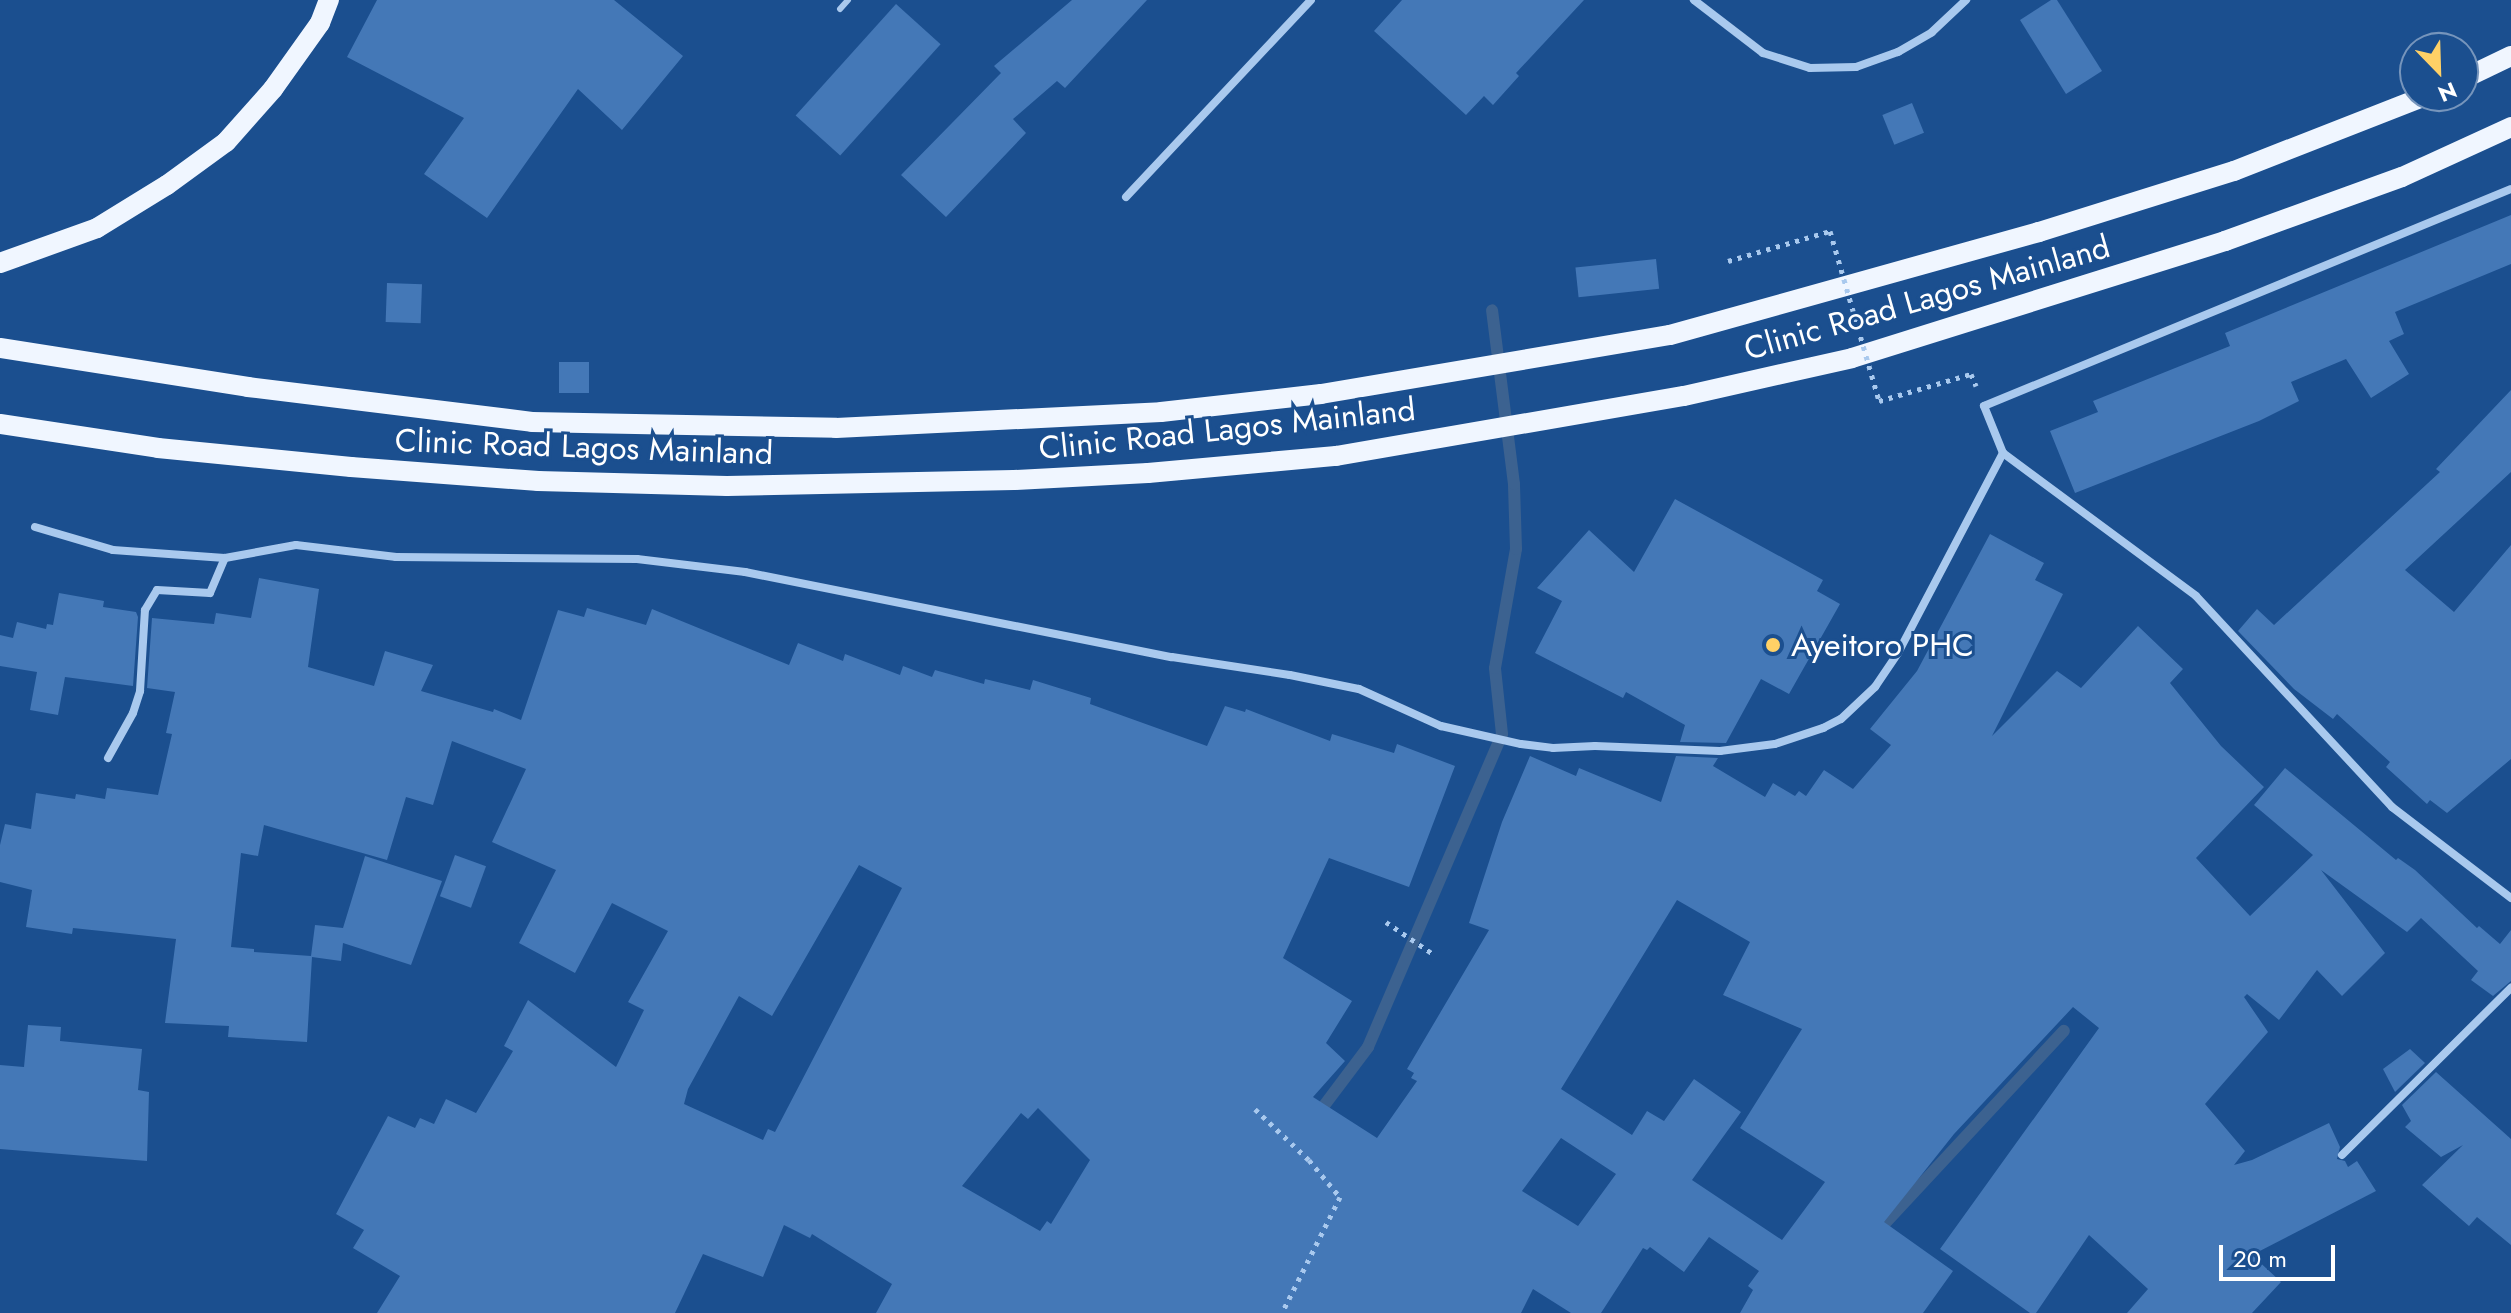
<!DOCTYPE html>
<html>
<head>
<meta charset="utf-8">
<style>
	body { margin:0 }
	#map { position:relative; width:2511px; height:1313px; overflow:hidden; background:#1b4f8f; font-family:Jost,sans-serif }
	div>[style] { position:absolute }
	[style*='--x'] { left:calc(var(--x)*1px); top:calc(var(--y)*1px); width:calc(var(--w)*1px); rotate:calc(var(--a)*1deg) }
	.stream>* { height:12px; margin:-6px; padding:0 6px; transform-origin:6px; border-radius:6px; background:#3c6290 }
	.building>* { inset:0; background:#4478b7; transform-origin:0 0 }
	.path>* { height:5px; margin-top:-2.5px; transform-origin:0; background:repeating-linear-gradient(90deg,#a9c9ee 0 4px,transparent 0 10px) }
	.service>* { height:6px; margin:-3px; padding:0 3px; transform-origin:3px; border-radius:3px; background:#a9c9ee }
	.minor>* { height:8px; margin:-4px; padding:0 4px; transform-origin:4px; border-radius:4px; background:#a9c9ee }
	.primary>* { height:20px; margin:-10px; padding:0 10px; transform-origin:10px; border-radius:10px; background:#f0f6ff }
	.path-bridge>* { height:5px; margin-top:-2.5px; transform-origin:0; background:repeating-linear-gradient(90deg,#a9c9ee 0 4px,transparent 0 10px) }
	.dots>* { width:22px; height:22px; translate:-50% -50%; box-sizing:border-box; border:4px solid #1b4f8f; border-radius:50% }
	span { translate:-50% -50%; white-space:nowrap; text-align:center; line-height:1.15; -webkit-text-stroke:6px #1b4f8f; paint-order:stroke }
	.street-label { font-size:32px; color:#fff }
	.poi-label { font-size:32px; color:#fff }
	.left { translate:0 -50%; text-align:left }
	.north { position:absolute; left:2399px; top:32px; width:80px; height:80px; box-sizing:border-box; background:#1b4f8f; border:2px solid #7695bc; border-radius:50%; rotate:157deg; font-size:22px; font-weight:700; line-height:32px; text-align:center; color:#fff }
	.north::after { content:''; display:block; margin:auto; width:28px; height:36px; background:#ffd166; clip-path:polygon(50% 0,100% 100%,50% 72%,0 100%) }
	.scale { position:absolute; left:2219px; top:1245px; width:116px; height:36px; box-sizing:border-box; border:4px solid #fff; border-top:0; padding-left:10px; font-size:24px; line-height:28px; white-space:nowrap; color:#fff; -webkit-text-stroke:6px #1b4f8f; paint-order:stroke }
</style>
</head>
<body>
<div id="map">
	<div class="stream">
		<i style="--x:1317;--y:1115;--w:85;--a:-53.1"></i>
		<i style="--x:1368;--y:1047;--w:340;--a:-66.8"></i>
		<i style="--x:1502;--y:734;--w:66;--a:-96.1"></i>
		<i style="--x:1495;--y:668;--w:121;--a:-80"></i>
		<i style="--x:1516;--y:549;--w:65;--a:-91.8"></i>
		<i style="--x:1514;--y:484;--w:175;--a:-97.2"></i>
		<i style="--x:1876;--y:1233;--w:276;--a:-47.1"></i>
	</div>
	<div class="building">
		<i style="clip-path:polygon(377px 0,614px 0,683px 56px,622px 130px,578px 89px,487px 218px,424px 174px,464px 118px,347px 57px)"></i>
		<i style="clip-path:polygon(1072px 0,1147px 0,1065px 88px,1057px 81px,1013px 119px,1026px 133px,946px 217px,901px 175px,1001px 73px,994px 66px)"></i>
		<i style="clip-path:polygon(1402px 0,1584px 0,1516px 73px,1519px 76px,1493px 105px,1484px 96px,1466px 115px,1374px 31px)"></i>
		<i style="clip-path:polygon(2051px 0,2057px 0,2102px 71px,2066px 94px,2020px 20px)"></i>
		<i style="left:896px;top:4px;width:60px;height:150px;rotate:42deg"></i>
		<i style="left:1912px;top:103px;width:32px;height:32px;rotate:68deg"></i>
		<i style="clip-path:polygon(2511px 215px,2511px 264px,2395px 312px,2404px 334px,2389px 341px,2409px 374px,2371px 398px,2346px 359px,2291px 382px,2299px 401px,2259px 421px,2075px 493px,2050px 431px,2098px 412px,2093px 401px,2230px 346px,2225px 333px)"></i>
		<i style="left:1656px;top:259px;width:30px;height:81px;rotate:84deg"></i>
		<i style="left:387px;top:283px;width:35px;height:39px;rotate:2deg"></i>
		<i style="left:559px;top:362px;width:30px;height:31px"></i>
		<i style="clip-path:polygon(2511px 390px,2511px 472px,2405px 570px,2454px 612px,2511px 545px,2511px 759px,2447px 813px,2430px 800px,2427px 804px,2386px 767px,2390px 762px,2337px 714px,2333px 719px,2294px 689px,2238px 631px,2257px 609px,2274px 625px,2440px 472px,2436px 469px)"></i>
		<i style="clip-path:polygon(1675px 499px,1823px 580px,1817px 591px,1840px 604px,1789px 694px,1761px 679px,1726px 743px,1680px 742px,1685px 725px,1626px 692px,1623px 698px,1535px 653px,1562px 601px,1537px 588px,1589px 530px,1634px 572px)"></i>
		<i style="clip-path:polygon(evenodd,1990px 534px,2044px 563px,2035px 580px,2063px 594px,1992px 736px,2057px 671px,2081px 688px,2138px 626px,2183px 669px,2170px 683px,2221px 746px,2264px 787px,2196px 858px,2250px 916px,2313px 855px,2254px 805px,2285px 768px,2396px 860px,2398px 858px,2415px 870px,2477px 928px,2479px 926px,2500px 944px,2511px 930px,2511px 981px,2493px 996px,2471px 980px,2478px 971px,2421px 918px,2407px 932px,2321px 870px,2385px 953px,2342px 996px,2317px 970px,2279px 1020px,2247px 994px,2244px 997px,2268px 1032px,2205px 1104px,2245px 1151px,2234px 1165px,2252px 1160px,2329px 1123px,2340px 1147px,2337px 1159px,2345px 1161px,2348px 1167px,2357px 1161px,2376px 1191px,2252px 1255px,2281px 1282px,2252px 1313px,2127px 1313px,2148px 1289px,2089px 1235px,2036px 1313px,2030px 1313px,1940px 1249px,2099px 1028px,2073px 1007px,1954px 1134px,1884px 1222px,1953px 1271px,1923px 1313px,1740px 1313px,1753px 1290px,1748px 1286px,1759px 1271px,1709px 1237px,1684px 1272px,1650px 1247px,1647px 1250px,1643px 1248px,1601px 1313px,1571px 1313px,1533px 1289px,1521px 1313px,876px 1313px,892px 1284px,812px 1234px,810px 1238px,784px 1225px,763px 1277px,703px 1254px,675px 1313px,377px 1313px,400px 1276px,353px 1248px,364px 1230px,336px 1214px,388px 1116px,415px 1128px,420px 1118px,434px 1124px,446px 1099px,476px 1113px,513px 1051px,504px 1046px,528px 1000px,616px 1067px,644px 1010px,628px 1002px,668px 931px,612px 903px,575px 973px,519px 943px,556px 870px,492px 842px,526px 769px,452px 741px,433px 805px,406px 797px,387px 860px,264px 825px,258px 856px,241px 853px,231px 947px,254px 949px,254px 952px,311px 956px,315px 925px,343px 928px,365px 856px,442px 881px,411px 965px,343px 943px,341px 961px,312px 957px,307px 1042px,228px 1037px,229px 1026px,165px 1023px,176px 939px,73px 928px,72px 934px,26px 927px,32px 890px,0 882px,0 845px,5px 824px,31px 829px,36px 793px,75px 799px,76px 794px,105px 799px,107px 788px,158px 795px,172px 734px,166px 733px,175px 692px,147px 688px,152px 618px,214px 624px,216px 613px,251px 618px,259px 578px,319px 589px,308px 667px,374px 686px,385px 651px,433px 665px,421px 691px,493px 712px,494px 709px,521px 720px,558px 610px,584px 617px,587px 608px,646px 625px,652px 609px,789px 665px,798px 643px,843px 661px,845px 654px,900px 675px,903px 666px,932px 677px,935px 670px,984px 684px,985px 679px,1030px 690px,1033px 680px,1091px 698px,1090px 704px,1207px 746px,1225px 706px,1245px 712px,1246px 709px,1330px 741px,1332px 734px,1394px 753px,1397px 744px,1455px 766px,1409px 887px,1329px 858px,1283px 958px,1352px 1001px,1326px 1043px,1345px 1061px,1313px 1097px,1377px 1138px,1417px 1081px,1411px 1078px,1414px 1073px,1407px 1069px,1489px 930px,1469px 923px,1502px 822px,1530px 756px,1576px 776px,1579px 768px,1661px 802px,1676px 756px,1718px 758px,1713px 766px,1765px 797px,1773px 783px,1795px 796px,1799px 791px,1806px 796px,1824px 770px,1853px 789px,1891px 745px,1870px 729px,1917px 671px,1990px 534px,859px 865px,902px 888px,775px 1132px,768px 1129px,763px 1140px,684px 1104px,688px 1089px,739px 996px,772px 1016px,859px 865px,1990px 534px,1677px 900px,1750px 942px,1723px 995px,1802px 1029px,1740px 1128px,1825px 1182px,1782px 1240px,1692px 1180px,1741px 1112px,1694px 1079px,1664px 1121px,1647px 1111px,1632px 1135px,1561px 1089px,1677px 900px,1990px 534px,1038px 1108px,1090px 1160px,1051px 1224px,1047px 1221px,1040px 1231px,962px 1186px,1021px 1113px,1028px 1119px,1038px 1108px,1990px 534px,1561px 1138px,1616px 1174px,1578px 1226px,1522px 1191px,1561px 1138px)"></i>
		<i style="clip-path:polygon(59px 593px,104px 601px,103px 607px,136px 612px,138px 617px,133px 686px,65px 677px,58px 715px,30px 710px,37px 672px,0 666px,0 635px,13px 638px,17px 622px,46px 629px,47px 624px,53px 625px)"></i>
		<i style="left:455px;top:855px;width:33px;height:44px;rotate:20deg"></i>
		<i style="clip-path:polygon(28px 1025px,61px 1027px,60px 1041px,142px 1049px,138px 1090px,149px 1092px,147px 1161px,0 1149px,0 1065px,24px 1067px)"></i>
		<i style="clip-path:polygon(2410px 1049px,2425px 1063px,2395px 1092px,2383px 1069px)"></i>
		<i style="clip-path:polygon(2436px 1072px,2511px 1139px,2511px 1245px,2477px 1217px,2469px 1226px,2422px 1185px,2463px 1145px,2441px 1157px,2405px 1127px,2411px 1121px,2402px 1105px)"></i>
	</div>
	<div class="path">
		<i style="--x:1971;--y:374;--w:13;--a:67"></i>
		<i style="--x:1386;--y:922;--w:57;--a:34.2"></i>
		<i style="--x:1255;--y:1109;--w:74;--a:43.4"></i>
		<i style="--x:1309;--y:1160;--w:48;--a:50"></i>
		<i style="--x:1340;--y:1197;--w:130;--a:116.6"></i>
	</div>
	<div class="service">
		<i style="--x:840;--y:9;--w:12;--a:-48"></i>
	</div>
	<div class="minor">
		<i style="--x:1694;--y:0;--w:87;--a:37.5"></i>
		<i style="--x:1763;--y:53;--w:49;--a:17.7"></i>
		<i style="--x:1810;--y:68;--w:46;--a:-1.2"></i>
		<i style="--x:1856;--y:67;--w:45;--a:-19.7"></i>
		<i style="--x:1898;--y:52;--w:39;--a:-30"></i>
		<i style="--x:1932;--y:32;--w:47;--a:-43.3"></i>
		<i style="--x:2511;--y:189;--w:570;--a:157.62"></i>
		<i style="--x:1984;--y:406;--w:51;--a:68"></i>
		<i style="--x:2003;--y:453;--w:240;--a:36.5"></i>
		<i style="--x:2196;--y:596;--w:288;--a:47.1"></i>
		<i style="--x:2392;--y:807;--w:150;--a:37.4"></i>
		<i style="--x:1126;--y:197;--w:270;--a:-46.8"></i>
		<i style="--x:35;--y:527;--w:81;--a:16.4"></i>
		<i style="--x:113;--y:550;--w:112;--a:4.1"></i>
		<i style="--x:225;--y:558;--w:72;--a:-10.4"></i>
		<i style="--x:296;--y:545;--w:101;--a:6.8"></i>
		<i style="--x:396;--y:557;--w:241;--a:0.5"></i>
		<i style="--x:637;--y:559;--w:109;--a:6.9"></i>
		<i style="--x:745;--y:572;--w:435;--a:11.3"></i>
		<i style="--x:1172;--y:657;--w:119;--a:8.7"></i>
		<i style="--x:1290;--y:675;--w:70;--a:11.5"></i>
		<i style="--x:1359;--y:689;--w:90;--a:24.3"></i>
		<i style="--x:1441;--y:726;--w:82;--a:12.7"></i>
		<i style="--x:1521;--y:744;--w:32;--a:7"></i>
		<i style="--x:1553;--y:748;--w:42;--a:-2.7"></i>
		<i style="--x:1595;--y:746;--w:125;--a:2.3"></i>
		<i style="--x:1720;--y:751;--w:55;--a:-7.3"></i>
		<i style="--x:1775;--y:744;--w:51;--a:-18.4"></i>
		<i style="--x:1823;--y:728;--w:20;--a:-27"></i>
		<i style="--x:1841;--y:719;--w:47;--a:-43.3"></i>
		<i style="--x:1875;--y:687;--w:41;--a:-55.9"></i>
		<i style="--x:1898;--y:653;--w:226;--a:-62.3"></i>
		<i style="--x:108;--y:758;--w:51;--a:-60.9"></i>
		<i style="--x:133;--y:713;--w:23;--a:-72"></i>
		<i style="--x:140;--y:691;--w:81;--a:-86.5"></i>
		<i style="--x:145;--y:610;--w:23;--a:-59"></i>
		<i style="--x:157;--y:590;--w:53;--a:3.2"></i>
		<i style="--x:210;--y:593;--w:38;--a:-67"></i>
		<i style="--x:2342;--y:1155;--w:238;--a:-44.7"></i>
	</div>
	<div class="primary">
		<i style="--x:2463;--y:79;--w:53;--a:-25.6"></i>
		<i style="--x:0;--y:263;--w:103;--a:-19.8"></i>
		<i style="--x:97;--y:228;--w:82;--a:-31.6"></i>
		<i style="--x:167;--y:185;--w:73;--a:-36.1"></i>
		<i style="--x:226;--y:142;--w:71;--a:-48.4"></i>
		<i style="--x:273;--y:89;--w:81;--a:-54.5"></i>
		<i style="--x:320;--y:23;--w:25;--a:-69"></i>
		<i style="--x:0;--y:348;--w:251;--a:8.9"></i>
		<i style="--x:248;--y:387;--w:286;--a:7"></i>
		<i style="--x:532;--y:422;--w:304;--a:1.1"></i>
		<i style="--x:836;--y:428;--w:325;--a:-2.8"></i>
		<i style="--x:1161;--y:412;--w:161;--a:-6.4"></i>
		<i style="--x:1321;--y:394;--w:354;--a:-9.6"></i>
		<i style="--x:1670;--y:335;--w:383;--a:-15.6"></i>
		<i style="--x:2039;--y:232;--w:204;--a:-17.4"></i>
		<i style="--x:2234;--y:171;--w:205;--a:-21.4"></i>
		<i style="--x:0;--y:424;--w:160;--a:8.6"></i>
		<i style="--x:158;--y:448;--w:194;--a:5.6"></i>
		<i style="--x:351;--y:467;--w:188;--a:4.3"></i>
		<i style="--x:538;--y:481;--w:189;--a:1.5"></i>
		<i style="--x:727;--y:486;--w:287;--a:-1.2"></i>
		<i style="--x:1014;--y:480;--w:134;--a:-3"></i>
		<i style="--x:1148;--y:473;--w:189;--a:-5.2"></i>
		<i style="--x:1336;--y:456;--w:353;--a:-9.8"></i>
		<i style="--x:1684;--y:396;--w:172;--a:-12.7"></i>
		<i style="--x:1852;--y:358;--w:391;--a:-17.4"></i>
		<i style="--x:2225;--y:241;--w:188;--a:-19.9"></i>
		<i style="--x:2402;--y:177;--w:120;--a:-24.6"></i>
	</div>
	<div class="path-bridge">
		<i style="--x:1728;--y:261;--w:106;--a:-16.4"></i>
		<i style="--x:1830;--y:231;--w:177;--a:73.9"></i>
		<i style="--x:1879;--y:401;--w:96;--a:-16.4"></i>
	</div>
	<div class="dots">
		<i style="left:1773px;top:645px;background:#ffd166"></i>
	</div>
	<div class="street-label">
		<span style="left:1927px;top:298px;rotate:-16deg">Clinic Road Lagos Mainland</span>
		<span style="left:1227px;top:429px;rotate:-6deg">Clinic Road Lagos Mainland</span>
		<span style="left:584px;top:447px;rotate:2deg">Clinic Road Lagos Mainland</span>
	</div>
	<div class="poi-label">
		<span class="left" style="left:1791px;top:645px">Ayeitoro PHC</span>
	</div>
	<div class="north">N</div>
	<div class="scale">20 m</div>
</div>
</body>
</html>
